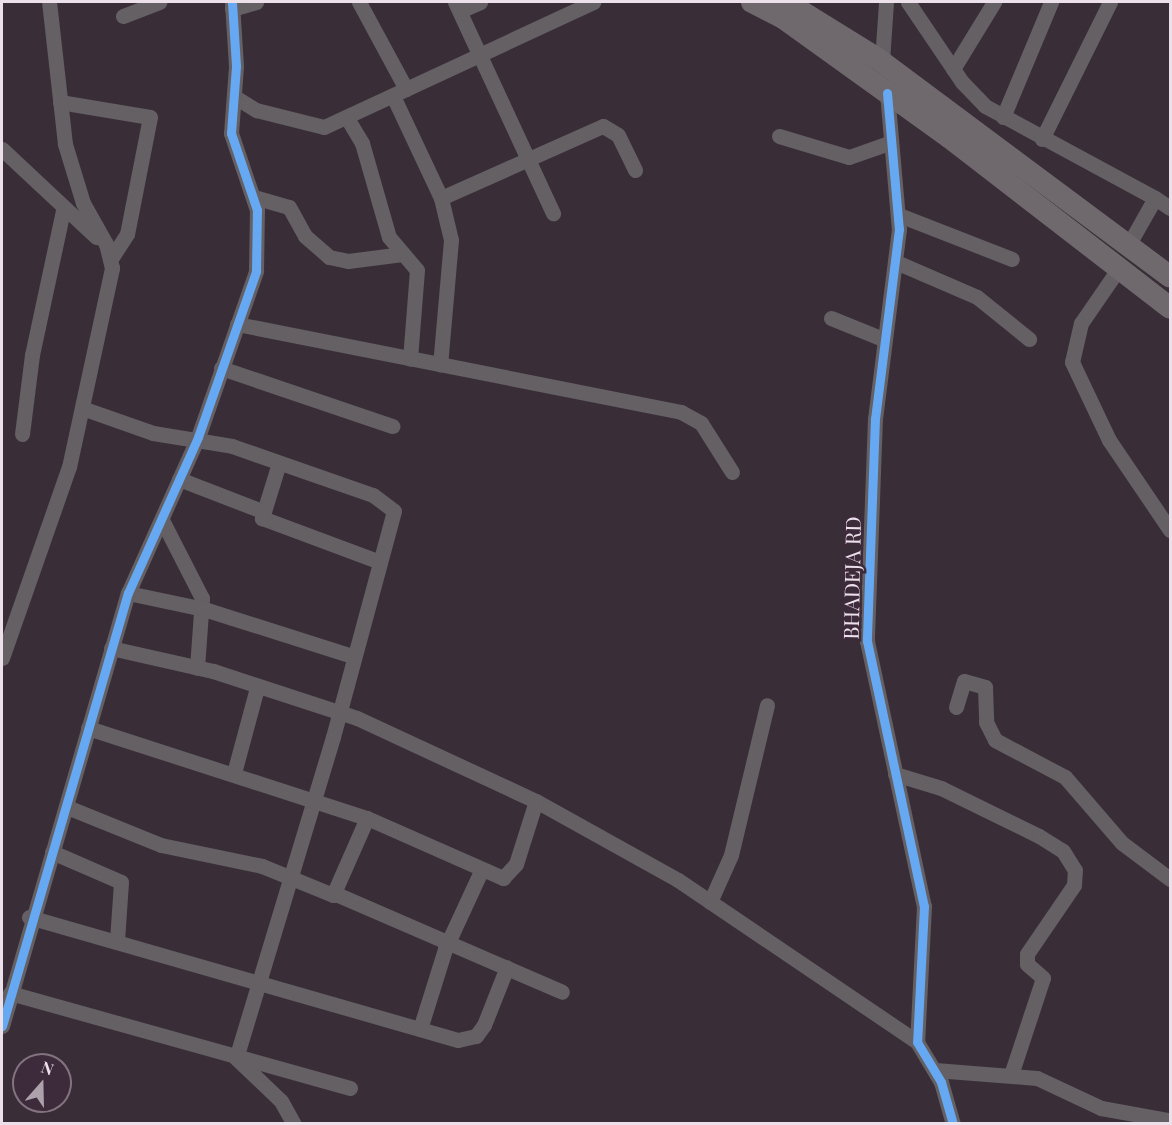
<!DOCTYPE html>
<html>
<head>
<meta charset="utf-8">
<style>
	body { margin:0 }
	#map { position:relative; width:1172px; height:1125px; overflow:hidden; background:#392e37; font-family:"Playfair Display",serif }
	div>[style] { position:absolute }
	[style*='--x'] { left:calc(var(--x)*1px); top:calc(var(--y)*1px); width:calc(var(--w)*1px); rotate:calc(var(--a)*1deg) }
	.street>* { height:15px; margin:-7.5px; padding:0 7.5px; transform-origin:7.5px; border-radius:7.5px; background:#646064 }
	.primary>* { height:22px; margin:-11px; padding:0 11px; transform-origin:11px; border-radius:11px; background:#6f696e }
	.cycleway>* { height:9px; margin:-4.5px; padding:0 4.5px; transform-origin:4.5px; border-radius:4.5px; background:#66a8f1 }
	span { translate:-50% -50%; white-space:nowrap; text-align:center; line-height:1.15; -webkit-text-stroke:5px #3d2a3a; paint-order:stroke }
	.street-label { font-size:21px; color:#ece0ea }
	.frame { position:absolute; inset:0; border:3px solid #ece0ea; pointer-events:none }
	.north { position:absolute; left:12px; top:1053px; width:60px; height:60px; box-sizing:border-box; background:#3d2a3a; border:2px solid #837380; border-radius:50%; rotate:20deg; font-size:16px; font-weight:700; line-height:24px; text-align:center; color:#ece0ea }
	.north::after { content:''; display:block; margin:auto; width:21px; height:27px; background:#ada2ab; clip-path:polygon(50% 0,100% 100%,50% 72%,0 100%) }
</style>
</head>
<body>
<div id="map">
	<div class="street">
		<i style="--x:359;--y:2;--w:99;--a:61.6"></i>
		<i style="--x:455;--y:2;--w:233;--a:65.1"></i>
		<i style="--x:908;--y:2;--w:97;--a:56"></i>
		<i style="--x:962;--y:82;--w:33;--a:46"></i>
		<i style="--x:985;--y:106;--w:193;--a:28.4"></i>
		<i style="--x:1155;--y:198;--w:53;--a:119.5"></i>
		<i style="--x:232;--y:9;--w:25;--a:-16"></i>
		<i style="--x:460;--y:11;--w:22;--a:-24"></i>
		<i style="--x:123;--y:16;--w:39;--a:-21"></i>
		<i style="--x:882;--y:61;--w:59;--a:-86.1"></i>
		<i style="--x:953;--y:69;--w:79;--a:-58.5"></i>
		<i style="--x:887;--y:93;--w:137;--a:85"></i>
		<i style="--x:899;--y:229;--w:191;--a:97.2"></i>
		<i style="--x:875;--y:418;--w:223;--a:92.1"></i>
		<i style="--x:867;--y:641;--w:271;--a:77.9"></i>
		<i style="--x:924;--y:906;--w:136;--a:92.9"></i>
		<i style="--x:917;--y:1042;--w:47;--a:59"></i>
		<i style="--x:941;--y:1082;--w:44;--a:74.1"></i>
		<i style="--x:393;--y:96;--w:113;--a:64.8"></i>
		<i style="--x:441;--y:198;--w:43;--a:76.6"></i>
		<i style="--x:451;--y:240;--w:125;--a:95"></i>
		<i style="--x:235;--y:97;--w:25;--a:32"></i>
		<i style="--x:256;--y:110;--w:70;--a:14"></i>
		<i style="--x:324;--y:127;--w:297;--a:-24.9"></i>
		<i style="--x:60;--y:102;--w:91;--a:9.5"></i>
		<i style="--x:150;--y:117;--w:119;--a:101.1"></i>
		<i style="--x:127;--y:234;--w:30;--a:123"></i>
		<i style="--x:1003;--y:117;--w:125;--a:-67.3"></i>
		<i style="--x:347;--y:118;--w:29;--a:59"></i>
		<i style="--x:362;--y:143;--w:98;--a:74"></i>
		<i style="--x:389;--y:237;--w:43;--a:49.7"></i>
		<i style="--x:417;--y:270;--w:89;--a:94.5"></i>
		<i style="--x:779;--y:136;--w:73;--a:16.7"></i>
		<i style="--x:849;--y:157;--w:42;--a:-19.3"></i>
		<i style="--x:1042;--y:139;--w:153;--a:-63.6"></i>
		<i style="--x:2;--y:149;--w:129;--a:43.1"></i>
		<i style="--x:254;--y:197;--w:36;--a:16"></i>
		<i style="--x:289;--y:207;--w:33;--a:61"></i>
		<i style="--x:305;--y:236;--w:32;--a:41"></i>
		<i style="--x:329;--y:257;--w:19;--a:12"></i>
		<i style="--x:348;--y:261;--w:55;--a:-7.3"></i>
		<i style="--x:441;--y:198;--w:177;--a:-24"></i>
		<i style="--x:603;--y:126;--w:17;--a:31"></i>
		<i style="--x:618;--y:135;--w:39;--a:64"></i>
		<i style="--x:1155;--y:198;--w:18;--a:34"></i>
		<i style="--x:899;--y:215;--w:121;--a:21.3"></i>
		<i style="--x:896;--y:262;--w:88;--a:23.4"></i>
		<i style="--x:977;--y:297;--w:67;--a:38.9"></i>
		<i style="--x:1119;--y:268;--w:67;--a:124.6"></i>
		<i style="--x:1081;--y:323;--w:40;--a:103"></i>
		<i style="--x:1072;--y:362;--w:86;--a:64.6"></i>
		<i style="--x:1109;--y:440;--w:109;--a:55.9"></i>
		<i style="--x:831;--y:318;--w:56;--a:22"></i>
		<i style="--x:237;--y:324;--w:453;--a:11.2"></i>
		<i style="--x:681;--y:412;--w:23;--a:29"></i>
		<i style="--x:701;--y:423;--w:58;--a:57.7"></i>
		<i style="--x:221;--y:368;--w:181;--a:18.7"></i>
		<i style="--x:82;--y:408;--w:75;--a:19.4"></i>
		<i style="--x:153;--y:433;--w:80;--a:9.3"></i>
		<i style="--x:232;--y:446;--w:149;--a:19.2"></i>
		<i style="--x:373;--y:495;--w:26;--a:37"></i>
		<i style="--x:394;--y:511;--w:234;--a:105.1"></i>
		<i style="--x:333;--y:737;--w:335;--a:106.8"></i>
		<i style="--x:236;--y:1058;--w:62;--a:43.7"></i>
		<i style="--x:281;--y:1101;--w:26;--a:61"></i>
		<i style="--x:22;--y:434;--w:80;--a:-82.8"></i>
		<i style="--x:32;--y:355;--w:148;--a:-77.9"></i>
		<i style="--x:279;--y:463;--w:58;--a:107.2"></i>
		<i style="--x:262;--y:518;--w:126;--a:20.4"></i>
		<i style="--x:179;--y:479;--w:89;--a:21.1"></i>
		<i style="--x:162;--y:520;--w:88;--a:62.9"></i>
		<i style="--x:202;--y:598;--w:70;--a:94.1"></i>
		<i style="--x:128;--y:593;--w:78;--a:11.9"></i>
		<i style="--x:204;--y:609;--w:155;--a:17.6"></i>
		<i style="--x:111;--y:648;--w:105;--a:12.7"></i>
		<i style="--x:213;--y:671;--w:151;--a:18.1"></i>
		<i style="--x:357;--y:718;--w:197;--a:24.9"></i>
		<i style="--x:536;--y:801;--w:162;--a:29.1"></i>
		<i style="--x:678;--y:880;--w:289;--a:34.1"></i>
		<i style="--x:2;--y:658;--w:202;--a:-70.7"></i>
		<i style="--x:69;--y:467;--w:204;--a:-77.8"></i>
		<i style="--x:112;--y:268;--w:25;--a:-104"></i>
		<i style="--x:106;--y:244;--w:47;--a:-119.3"></i>
		<i style="--x:83;--y:203;--w:62;--a:-107"></i>
		<i style="--x:65;--y:144;--w:143;--a:-96.4"></i>
		<i style="--x:956;--y:707;--w:27;--a:-73"></i>
		<i style="--x:964;--y:681;--w:22;--a:16"></i>
		<i style="--x:985;--y:687;--w:35;--a:88"></i>
		<i style="--x:986;--y:722;--w:20;--a:63"></i>
		<i style="--x:995;--y:740;--w:79;--a:27.9"></i>
		<i style="--x:1065;--y:777;--w:87;--a:49.2"></i>
		<i style="--x:1122;--y:843;--w:60;--a:36.9"></i>
		<i style="--x:88;--y:728;--w:293;--a:17.9"></i>
		<i style="--x:367;--y:818;--w:149;--a:23.8"></i>
		<i style="--x:503;--y:878;--w:19;--a:-47"></i>
		<i style="--x:516;--y:864;--w:66;--a:-72.4"></i>
		<i style="--x:234;--y:773;--w:88;--a:-74.9"></i>
		<i style="--x:895;--y:774;--w:48;--a:16.9"></i>
		<i style="--x:941;--y:788;--w:109;--a:26.1"></i>
		<i style="--x:1039;--y:836;--w:28;--a:32"></i>
		<i style="--x:1063;--y:851;--w:22;--a:58"></i>
		<i style="--x:1075;--y:870;--w:15;--a:94"></i>
		<i style="--x:1074;--y:885;--w:83;--a:124.3"></i>
		<i style="--x:1027;--y:954;--w:10;--a:90"></i>
		<i style="--x:1027;--y:964;--w:21;--a:41"></i>
		<i style="--x:1043;--y:978;--w:102;--a:108.3"></i>
		<i style="--x:67;--y:807;--w:101;--a:22"></i>
		<i style="--x:161;--y:845;--w:103;--a:11.7"></i>
		<i style="--x:262;--y:866;--w:77;--a:22.2"></i>
		<i style="--x:333;--y:895;--w:84;--a:-66.2"></i>
		<i style="--x:52;--y:852;--w:75;--a:23.5"></i>
		<i style="--x:121;--y:882;--w:58;--a:93.9"></i>
		<i style="--x:336;--y:894;--w:246;--a:23.4"></i>
		<i style="--x:710;--y:902;--w:51;--a:-65.9"></i>
		<i style="--x:731;--y:855;--w:154;--a:-76.5"></i>
		<i style="--x:29;--y:917;--w:446;--a:16"></i>
		<i style="--x:458;--y:1040;--w:18;--a:-13"></i>
		<i style="--x:476;--y:1036;--w:14;--a:-54"></i>
		<i style="--x:484;--y:1025;--w:62;--a:-68.4"></i>
		<i style="--x:10;--y:993;--w:353;--a:15.6"></i>
		<i style="--x:2;--y:1026;--w:451;--a:-73.8"></i>
		<i style="--x:128;--y:593;--w:171;--a:-65.8"></i>
		<i style="--x:198;--y:437;--w:176;--a:-70.7"></i>
		<i style="--x:256;--y:271;--w:61;--a:-89.1"></i>
		<i style="--x:257;--y:210;--w:81;--a:-108.7"></i>
		<i style="--x:231;--y:133;--w:67;--a:-85.7"></i>
		<i style="--x:236;--y:66;--w:64;--a:-93.6"></i>
		<i style="--x:420;--y:1029;--w:84;--a:-72.6"></i>
		<i style="--x:445;--y:949;--w:88;--a:-65.2"></i>
		<i style="--x:935;--y:1070;--w:102;--a:4.5"></i>
		<i style="--x:1037;--y:1078;--w:71;--a:25.1"></i>
		<i style="--x:1101;--y:1108;--w:67;--a:10.3"></i>
	</div>
	<div class="primary">
		<i style="--x:752;--y:2;--w:34;--a:27"></i>
		<i style="--x:782;--y:17;--w:206;--a:35.7"></i>
		<i style="--x:949;--y:137;--w:279;--a:37.7"></i>
		<i style="--x:786;--y:2;--w:108;--a:31.8"></i>
		<i style="--x:878;--y:59;--w:364;--a:36.7"></i>
	</div>
	<div class="cycleway">
		<i style="--x:887;--y:93;--w:137;--a:85"></i>
		<i style="--x:899;--y:229;--w:191;--a:97.2"></i>
		<i style="--x:875;--y:418;--w:223;--a:92.1"></i>
		<i style="--x:867;--y:641;--w:271;--a:77.9"></i>
		<i style="--x:924;--y:906;--w:136;--a:92.9"></i>
		<i style="--x:917;--y:1042;--w:47;--a:59"></i>
		<i style="--x:941;--y:1082;--w:44;--a:74.1"></i>
		<i style="--x:2;--y:1026;--w:451;--a:-73.8"></i>
		<i style="--x:128;--y:593;--w:171;--a:-65.8"></i>
		<i style="--x:198;--y:437;--w:176;--a:-70.7"></i>
		<i style="--x:256;--y:271;--w:61;--a:-89.1"></i>
		<i style="--x:257;--y:210;--w:81;--a:-108.7"></i>
		<i style="--x:231;--y:133;--w:67;--a:-85.7"></i>
		<i style="--x:236;--y:66;--w:64;--a:-93.6"></i>
	</div>
	<div class="street-label">
		<span style="left:851px;top:578px;rotate:-89deg">BHADEJA RD</span>
	</div>
	<div class="frame"></div>
	<div class="north">N</div>
</div>
</body>
</html>
